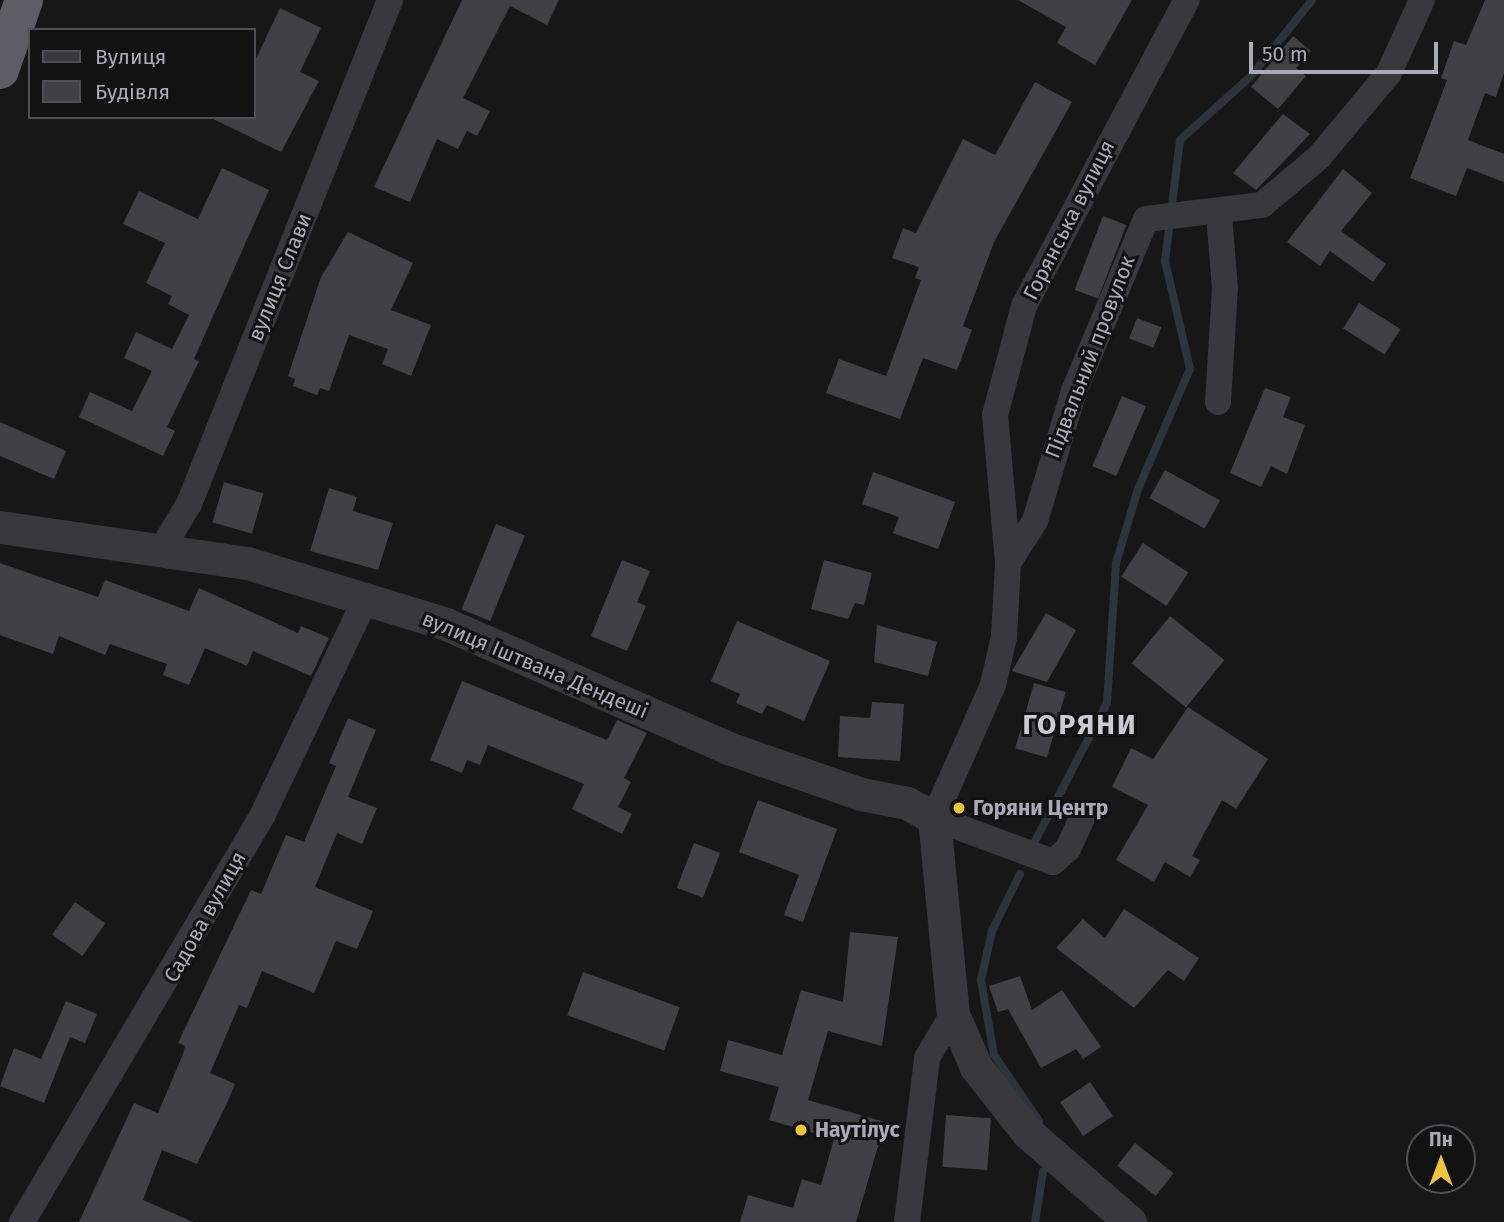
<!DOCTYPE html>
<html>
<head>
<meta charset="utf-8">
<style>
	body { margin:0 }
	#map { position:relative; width:1504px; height:1222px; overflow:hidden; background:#171718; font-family:"Fira Sans",sans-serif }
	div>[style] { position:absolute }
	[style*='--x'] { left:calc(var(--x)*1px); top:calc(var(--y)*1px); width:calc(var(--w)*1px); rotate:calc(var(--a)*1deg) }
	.stream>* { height:8px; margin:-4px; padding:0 4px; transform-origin:4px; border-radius:4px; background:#2d343c }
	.building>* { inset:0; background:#414145; transform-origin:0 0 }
	.minor>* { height:26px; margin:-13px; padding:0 13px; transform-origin:13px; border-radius:13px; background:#38383d }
	.tertiary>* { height:33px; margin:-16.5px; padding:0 16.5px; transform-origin:16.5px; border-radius:16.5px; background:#38383d }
	.trunk>* { height:38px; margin:-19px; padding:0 19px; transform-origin:19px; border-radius:19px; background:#5c5d65 }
	.dots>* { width:19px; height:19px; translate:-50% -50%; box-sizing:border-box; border:4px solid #121213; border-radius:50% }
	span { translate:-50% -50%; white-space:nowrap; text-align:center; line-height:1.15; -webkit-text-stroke:6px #121213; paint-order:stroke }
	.street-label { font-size:21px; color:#a9acb8 }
	.poi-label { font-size:21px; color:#a9acb8; font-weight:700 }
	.left { translate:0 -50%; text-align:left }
	.district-label { font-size:28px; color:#cacbd4; font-weight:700; letter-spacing:2px }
	.legend { position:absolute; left:28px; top:28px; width:228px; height:91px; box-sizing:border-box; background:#121213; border:2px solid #4e5055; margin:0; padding:9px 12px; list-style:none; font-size:21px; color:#a9acb8 }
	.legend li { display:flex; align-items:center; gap:14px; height:35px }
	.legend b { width:35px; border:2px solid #4e5055 }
	.north { position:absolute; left:1406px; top:1124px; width:70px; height:70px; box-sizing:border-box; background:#121213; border:2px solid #4e5055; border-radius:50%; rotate:0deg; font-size:19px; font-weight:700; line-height:28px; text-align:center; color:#a9acb8 }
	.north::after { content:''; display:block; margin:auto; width:24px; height:32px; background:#ecc53b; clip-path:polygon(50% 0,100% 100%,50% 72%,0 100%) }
	.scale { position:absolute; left:1249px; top:42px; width:189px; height:32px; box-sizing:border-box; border:4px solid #a9acb8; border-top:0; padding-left:9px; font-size:21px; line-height:24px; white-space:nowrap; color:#a9acb8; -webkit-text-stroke:5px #121213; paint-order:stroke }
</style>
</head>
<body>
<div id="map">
	<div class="stream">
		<i style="--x:1032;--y:847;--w:162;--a:-62.5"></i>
		<i style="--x:1107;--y:703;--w:140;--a:-86.3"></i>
		<i style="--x:1116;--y:563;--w:77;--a:-73.4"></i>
		<i style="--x:1138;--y:489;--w:131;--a:-66.6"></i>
		<i style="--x:1190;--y:369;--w:111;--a:-103"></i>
		<i style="--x:1165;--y:261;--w:122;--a:-82.9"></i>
		<i style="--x:1180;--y:140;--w:96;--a:-42"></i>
		<i style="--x:1251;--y:76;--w:97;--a:-51.2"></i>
		<i style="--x:1020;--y:874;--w:64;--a:116.2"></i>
		<i style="--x:992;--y:931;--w:50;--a:102.7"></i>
		<i style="--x:981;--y:980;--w:76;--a:80.2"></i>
		<i style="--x:994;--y:1055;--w:80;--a:55.7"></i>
		<i style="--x:1035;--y:1222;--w:51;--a:-80.9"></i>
	</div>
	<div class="building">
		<i style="clip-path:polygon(462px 0,559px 0,547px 25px,510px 6px,463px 98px,490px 111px,477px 136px,467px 131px,458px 149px,437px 139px,410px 202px,374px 187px)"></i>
		<i style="clip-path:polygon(1018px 0,1132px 0,1095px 65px,1057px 43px,1066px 27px)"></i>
		<i style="clip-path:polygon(1485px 0,1504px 0,1504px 73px,1496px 97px,1485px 93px,1468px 140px,1504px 154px,1504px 182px,1467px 168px,1456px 196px,1410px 178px,1447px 80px,1441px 78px,1454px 41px,1466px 45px)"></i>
		<i style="clip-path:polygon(280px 8px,321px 28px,300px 72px,319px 81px,281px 152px,209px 117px,254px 117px,254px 63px)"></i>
		<i style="clip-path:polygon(1293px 36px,1311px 51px,1296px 68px,1306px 76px,1278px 109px,1251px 87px)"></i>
		<i style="clip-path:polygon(1035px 82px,1072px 102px,994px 242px,963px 326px,972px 330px,957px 370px,923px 358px,900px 419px,826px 393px,839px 359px,886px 376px,921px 280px,915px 278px,919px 267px,892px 258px,903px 228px,916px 233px,963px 139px,995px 155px)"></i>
		<i style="clip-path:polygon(1283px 114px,1310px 134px,1256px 190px,1233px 173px)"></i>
		<i style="clip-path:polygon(222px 168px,269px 190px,194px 359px,199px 361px,167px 427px,175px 431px,163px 456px,79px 417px,90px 392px,132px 411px,152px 371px,124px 358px,136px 332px,172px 349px,189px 315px,168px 304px,172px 296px,146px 283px,165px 243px,123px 224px,139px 191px,198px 219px)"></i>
		<i style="clip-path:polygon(1343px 169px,1372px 193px,1341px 231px,1386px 264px,1373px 282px,1330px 251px,1320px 266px,1287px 242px)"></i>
		<i style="left:1103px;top:216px;width:25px;height:79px;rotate:21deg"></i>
		<i style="clip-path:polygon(348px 232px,413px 263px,391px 310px,431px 325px,411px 376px,382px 364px,388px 349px,349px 335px,329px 391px,320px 388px,317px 395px,293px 386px,295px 379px,288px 376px,321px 277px)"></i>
		<i style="left:1359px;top:303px;width:49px;height:30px;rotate:32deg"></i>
		<i style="left:1137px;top:318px;width:26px;height:22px;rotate:21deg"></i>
		<i style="clip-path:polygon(1265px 388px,1291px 397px,1283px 417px,1305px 425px,1287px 474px,1271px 466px,1261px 487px,1230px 473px)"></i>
		<i style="left:1122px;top:396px;width:26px;height:76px;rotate:23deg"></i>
		<i style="clip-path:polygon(0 422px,66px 451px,54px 479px,0 456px)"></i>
		<i style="left:1165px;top:470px;width:63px;height:32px;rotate:29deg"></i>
		<i style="clip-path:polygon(873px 472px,955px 502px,938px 549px,893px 533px,899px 517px,862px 504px)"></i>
		<i style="left:224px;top:482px;width:41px;height:42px;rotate:16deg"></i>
		<i style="clip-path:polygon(329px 488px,357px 497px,353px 511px,393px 523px,378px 570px,310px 551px)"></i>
		<i style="left:496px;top:524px;width:31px;height:92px;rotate:22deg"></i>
		<i style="left:1143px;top:543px;width:54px;height:40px;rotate:33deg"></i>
		<i style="clip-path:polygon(622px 560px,650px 571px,637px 602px,646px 606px,627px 651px,591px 636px)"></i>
		<i style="clip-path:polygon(824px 560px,872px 573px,864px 605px,855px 603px,848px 619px,811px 609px)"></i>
		<i style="clip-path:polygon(0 563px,98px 597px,105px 580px,189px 611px,199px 588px,298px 633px,301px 626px,329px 638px,311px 676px,253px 651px,247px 666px,205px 648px,189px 685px,163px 675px,167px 664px,110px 644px,105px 655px,59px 636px,53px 654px,0 635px)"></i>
		<i style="clip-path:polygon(1046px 613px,1076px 630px,1047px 682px,1012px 671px)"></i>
		<i style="left:1170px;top:616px;width:70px;height:61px;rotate:39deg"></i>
		<i style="clip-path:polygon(737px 621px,830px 661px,804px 721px,767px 705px,762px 714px,736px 703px,740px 694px,711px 681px)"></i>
		<i style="clip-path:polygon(877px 625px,937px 642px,928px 676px,874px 662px)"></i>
		<i style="clip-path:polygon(462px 681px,607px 740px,617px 720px,647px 733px,624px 778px,631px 782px,618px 807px,632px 814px,622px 834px,572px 809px,584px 784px,488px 745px,480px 765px,467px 760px,462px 773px,430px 760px)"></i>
		<i style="left:1034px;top:683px;width:33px;height:68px;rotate:16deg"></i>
		<i style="clip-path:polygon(872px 702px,904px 704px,900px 761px,838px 757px,840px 716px,870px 718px)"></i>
		<i style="clip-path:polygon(1188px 707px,1268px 759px,1236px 809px,1222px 800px,1192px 856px,1200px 860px,1190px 877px,1165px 862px,1154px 882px,1116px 860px,1148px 805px,1112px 787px,1131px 748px,1153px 759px)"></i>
		<i style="clip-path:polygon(348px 718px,376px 730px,348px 797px,377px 808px,362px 844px,337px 833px,315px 887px,373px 911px,357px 949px,336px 941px,314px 993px,262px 971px,247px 1008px,239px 1005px,210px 1073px,235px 1084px,227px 1103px,197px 1164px,162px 1150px,143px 1200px,193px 1222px,79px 1222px,134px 1103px,158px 1113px,183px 1054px,185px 1046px,178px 1043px,251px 890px,261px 894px,286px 835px,304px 842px,336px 766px,329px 763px)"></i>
		<i style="clip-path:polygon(758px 800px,837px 829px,803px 922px,784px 915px,799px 875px,739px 852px)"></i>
		<i style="left:694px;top:843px;width:28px;height:48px;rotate:21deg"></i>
		<i style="left:75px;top:902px;width:37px;height:40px;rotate:35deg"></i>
		<i style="clip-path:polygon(1124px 909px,1199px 958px,1184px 981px,1168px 970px,1134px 1008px,1056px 948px,1083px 919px,1105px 938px)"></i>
		<i style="clip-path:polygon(850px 932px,898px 937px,882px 1046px,828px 1031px,808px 1100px,885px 1122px,856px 1222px,740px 1222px,748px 1195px,793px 1208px,802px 1179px,821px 1185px,834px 1139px,769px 1120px,779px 1087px,720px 1071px,728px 1040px,782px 1055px,801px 990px,843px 1002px)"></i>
		<i style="left:583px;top:972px;width:103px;height:46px;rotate:20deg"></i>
		<i style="clip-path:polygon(1020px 976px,1032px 1010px,1062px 990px,1101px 1047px,1083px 1059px,1076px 1049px,1041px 1068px,1008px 1009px,998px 1012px,989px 986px)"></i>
		<i style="clip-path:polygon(66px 1001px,97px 1014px,85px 1043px,70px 1037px,44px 1103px,0 1086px,14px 1048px,41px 1059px)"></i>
		<i style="left:1090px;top:1082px;width:41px;height:36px;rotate:56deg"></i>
		<i style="left:946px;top:1115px;width:45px;height:52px;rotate:4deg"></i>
		<i style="left:1135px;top:1143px;width:49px;height:29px;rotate:38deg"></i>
	</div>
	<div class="minor">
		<i style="--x:1218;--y:402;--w:113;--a:-86.5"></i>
		<i style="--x:1225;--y:289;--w:75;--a:-94.6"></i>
		<i style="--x:161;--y:550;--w:54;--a:-58.7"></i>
		<i style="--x:189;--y:504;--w:543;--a:-68.26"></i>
		<i style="--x:1008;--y:563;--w:50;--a:-57.3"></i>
		<i style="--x:1035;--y:521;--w:136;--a:-73.3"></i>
		<i style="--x:1074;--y:391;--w:186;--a:-67.3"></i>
		<i style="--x:1146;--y:219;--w:117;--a:-6.9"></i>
		<i style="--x:1262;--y:205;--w:75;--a:-40.1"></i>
		<i style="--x:1319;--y:157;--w:109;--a:-50.2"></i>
		<i style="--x:1389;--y:73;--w:80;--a:-65.7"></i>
		<i style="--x:1084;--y:814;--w:38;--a:115"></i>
		<i style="--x:1068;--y:849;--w:20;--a:139"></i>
		<i style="--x:1053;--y:862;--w:127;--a:-159.7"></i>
		<i style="--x:934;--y:818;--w:145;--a:-66.1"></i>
		<i style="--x:993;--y:685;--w:49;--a:-77.1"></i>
		<i style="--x:1004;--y:637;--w:74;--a:-86.9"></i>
		<i style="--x:1008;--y:563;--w:149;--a:-95"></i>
		<i style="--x:995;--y:415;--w:113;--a:-75.1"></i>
		<i style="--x:1024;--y:306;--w:347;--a:-62"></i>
		<i style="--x:22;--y:1222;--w:474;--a:-59.4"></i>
		<i style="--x:263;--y:814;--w:237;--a:-64.5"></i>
		<i style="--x:907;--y:1222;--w:165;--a:-83"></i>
		<i style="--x:927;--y:1058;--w:51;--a:-59.4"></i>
	</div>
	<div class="tertiary">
		<i style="--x:0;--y:527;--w:250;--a:8.3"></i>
		<i style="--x:247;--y:563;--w:208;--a:17"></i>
		<i style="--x:446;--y:624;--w:308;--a:23.7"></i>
		<i style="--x:728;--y:748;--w:141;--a:19.1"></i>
		<i style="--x:861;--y:794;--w:47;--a:11.1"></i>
		<i style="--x:907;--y:803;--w:31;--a:29"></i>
		<i style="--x:934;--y:818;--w:197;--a:84.5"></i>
		<i style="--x:953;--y:1014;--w:58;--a:66.5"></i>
		<i style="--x:976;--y:1067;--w:83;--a:51.9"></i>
		<i style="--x:1027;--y:1132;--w:137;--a:41.1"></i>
	</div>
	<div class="trunk">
		<i style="--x:0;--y:70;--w:74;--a:-71.1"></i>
	</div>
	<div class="dots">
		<i style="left:959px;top:808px;background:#ecc53b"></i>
		<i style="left:801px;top:1130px;background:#ecc53b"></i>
	</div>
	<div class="street-label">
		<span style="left:1069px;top:220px;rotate:-63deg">Горянська вулиця</span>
		<span style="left:280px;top:277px;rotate:-68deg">вулиця Слави</span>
		<span style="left:1090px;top:357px;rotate:-69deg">Підвальний провулок</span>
		<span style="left:535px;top:665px;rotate:23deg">вулиця Іштвана Дендеші</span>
		<span style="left:205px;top:917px;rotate:-61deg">Садова вулиця</span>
	</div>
	<div class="poi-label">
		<span class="left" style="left:973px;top:808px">Горяни Центр</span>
		<span class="left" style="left:815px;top:1130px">Наутілус</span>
	</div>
	<div class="district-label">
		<span style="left:1080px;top:725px">ГОРЯНИ</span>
	</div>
	<ul class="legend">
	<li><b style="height:9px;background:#38383d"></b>Вулиця</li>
	<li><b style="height:19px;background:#414145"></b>Будівля</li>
	</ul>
	<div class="north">Пн</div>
	<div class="scale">50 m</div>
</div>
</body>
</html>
